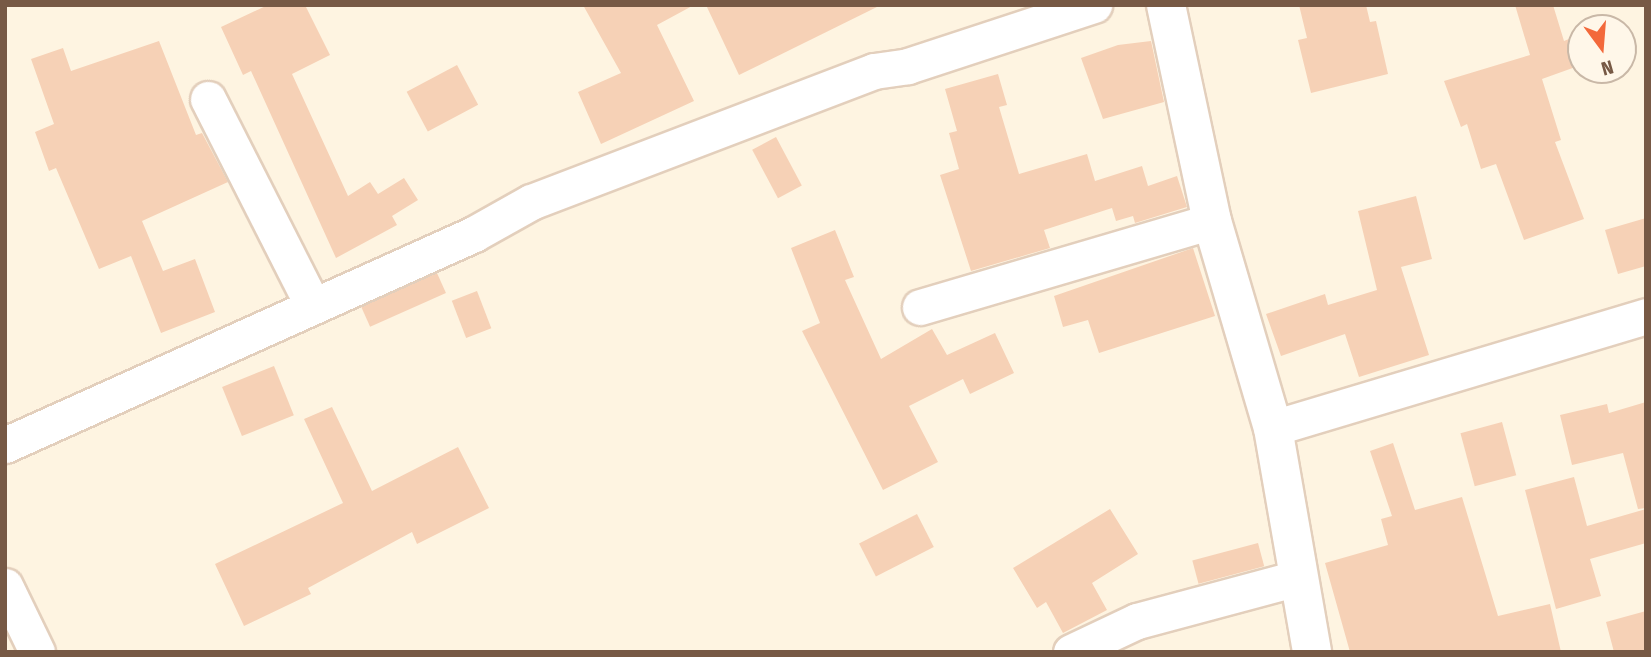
<!DOCTYPE html>
<html>
<head>
<meta charset="utf-8">
<style>
	body { margin:0 }
	#map { position:relative; width:1651px; height:657px; overflow:hidden; background:#fef4e1; font-family:"Fira Sans Condensed",sans-serif }
	div>[style] { position:absolute }
	[style*='--x'] { left:calc(var(--x)*1px); top:calc(var(--y)*1px); width:calc(var(--w)*1px); rotate:calc(var(--a)*1deg) }
	.building>* { inset:0; background:#f6d1b6; transform-origin:0 0 }
	.roads { filter:drop-shadow(2px 0 #e3cfbc) drop-shadow(-2px 0 #e3cfbc) drop-shadow(0 2px #e3cfbc) drop-shadow(0 -2px #e3cfbc) }
	.minor>* { height:35px; margin:-17.5px; padding:0 17.5px; transform-origin:17.5px; border-radius:17.5px; background:#fff }
	.tertiary>* { height:38px; margin:-19px; padding:0 19px; transform-origin:19px; border-radius:19px; background:#fff }
	span { translate:-50% -50%; white-space:nowrap; text-align:center; line-height:1.15; -webkit-text-stroke:5px #fff7e9; paint-order:stroke }
	.frame { position:absolute; inset:0; border:7px solid #775945; pointer-events:none }
	.north { position:absolute; left:1567px; top:14px; width:70px; height:70px; box-sizing:border-box; background:#fff7e9; border:2px solid #c9b8a7; border-radius:50%; rotate:164deg; font-size:19px; font-weight:700; line-height:28px; text-align:center; color:#775945 }
	.north::after { content:''; display:block; margin:auto; width:24px; height:32px; background:#f3693b; clip-path:polygon(50% 0,100% 100%,50% 72%,0 100%) }
</style>
</head>
<body>
<div id="map">
	<div class="building">
		<i style="clip-path:polygon(268px 5px,305px 5px,330px 55px,292px 74px,348px 196px,370px 182px,378px 194px,404px 178px,418px 200px,392px 216px,397px 225px,336px 258px,251px 71px,243px 75px,221px 27px)"></i>
		<i style="clip-path:polygon(583px 5px,694px 5px,657px 25px,694px 101px,601px 144px,578px 92px,621px 73px)"></i>
		<i style="clip-path:polygon(706px 5px,881px 5px,739px 75px)"></i>
		<i style="clip-path:polygon(1299px 5px,1366px 5px,1370px 22px,1376px 21px,1388px 74px,1311px 93px,1298px 40px,1307px 38px)"></i>
		<i style="clip-path:polygon(1515px 5px,1553px 5px,1564px 41px,1581px 34px,1581px 65px,1542px 79px,1561px 140px,1555px 142px,1584px 219px,1524px 240px,1496px 164px,1481px 169px,1467px 124px,1461px 127px,1444px 81px,1530px 55px)"></i>
		<i style="clip-path:polygon(159px 41px,196px 135px,202px 133px,228px 182px,142px 221px,163px 271px,195px 259px,215px 312px,161px 333px,131px 256px,99px 269px,56px 168px,49px 171px,35px 132px,54px 124px,31px 59px,63px 48px,71px 71px)"></i>
		<i style="clip-path:polygon(1151px 41px,1164px 102px,1103px 119px,1081px 58px,1118px 45px)"></i>
		<i style="left:457px;top:65px;width:45px;height:57px;rotate:62deg"></i>
		<i style="clip-path:polygon(998px 74px,1007px 105px,999px 107px,1019px 174px,1087px 154px,1095px 181px,1142px 166px,1148px 186px,1177px 176px,1187px 207px,1135px 223px,1133px 216px,1116px 221px,1112px 208px,1044px 230px,1050px 248px,971px 271px,940px 175px,959px 169px,949px 133px,957px 131px,945px 89px)"></i>
		<i style="left:776px;top:137px;width:55px;height:27px;rotate:62deg"></i>
		<i style="clip-path:polygon(1416px 196px,1432px 259px,1401px 267px,1429px 355px,1359px 377px,1345px 334px,1281px 356px,1266px 314px,1325px 294px,1328px 305px,1377px 290px,1358px 211px)"></i>
		<i style="clip-path:polygon(1646px 218px,1646px 266px,1618px 274px,1605px 230px)"></i>
		<i style="clip-path:polygon(835px 230px,854px 277px,845px 280px,881px 359px,932px 329px,947px 355px,995px 333px,1014px 373px,970px 394px,963px 379px,909px 406px,938px 462px,883px 490px,802px 331px,820px 323px,791px 248px)"></i>
		<i style="clip-path:polygon(1193px 248px,1215px 316px,1099px 353px,1088px 320px,1063px 327px,1054px 296px)"></i>
		<i style="left:437px;top:273px;width:22px;height:83px;rotate:66deg"></i>
		<i style="left:477px;top:291px;width:40px;height:27px;rotate:69deg"></i>
		<i style="left:274px;top:366px;width:53px;height:56px;rotate:68deg"></i>
		<i style="clip-path:polygon(1646px 402px,1646px 508px,1638px 509px,1623px 453px,1572px 465px,1560px 415px,1607px 404px,1609px 413px)"></i>
		<i style="clip-path:polygon(332px 407px,372px 491px,458px 447px,489px 508px,417px 544px,412px 532px,308px 588px,311px 594px,244px 626px,215px 564px,343px 503px,304px 419px)"></i>
		<i style="left:1502px;top:422px;width:55px;height:43px;rotate:75deg"></i>
		<i style="clip-path:polygon(1393px 443px,1415px 510px,1462px 497px,1498px 616px,1550px 604px,1561px 652px,1350px 652px,1325px 563px,1388px 545px,1381px 519px,1392px 516px,1370px 451px)"></i>
		<i style="clip-path:polygon(1574px 477px,1587px 526px,1646px 509px,1646px 543px,1590px 559px,1601px 596px,1556px 609px,1525px 490px)"></i>
		<i style="clip-path:polygon(1110px 509px,1138px 554px,1092px 583px,1107px 610px,1063px 633px,1046px 602px,1037px 608px,1013px 568px)"></i>
		<i style="left:917px;top:514px;width:37px;height:65px;rotate:63deg"></i>
		<i style="left:1258px;top:543px;width:24px;height:68px;rotate:75deg"></i>
		<i style="clip-path:polygon(1646px 611px,1646px 652px,1614px 652px,1606px 622px)"></i>
	</div>
	<div class="roads">
		<div class="minor">
			<i style="--x:208;--y:99;--w:232;--a:63.1"></i>
			<i style="--x:920;--y:307;--w:304;--a:-16.4"></i>
			<i style="--x:1273;--y:428;--w:389;--a:-16.7"></i>
			<i style="--x:5;--y:445;--w:514;--a:-24.22"></i>
			<i style="--x:474;--y:234;--w:65;--a:-29.3"></i>
			<i style="--x:531;--y:202;--w:367;--a:-20.9"></i>
			<i style="--x:874;--y:71;--w:34;--a:-8"></i>
			<i style="--x:908;--y:66;--w:196;--a:-18.2"></i>
			<i style="--x:5;--y:586;--w:73;--a:64.1"></i>
			<i style="--x:1071;--y:652;--w:73;--a:-25.2"></i>
			<i style="--x:1137;--y:621;--w:167;--a:-15"></i>
		</div>
		<div class="tertiary">
			<i style="--x:1166;--y:5;--w:221;--a:78"></i>
			<i style="--x:1212;--y:221;--w:216;--a:73.6"></i>
			<i style="--x:1273;--y:428;--w:227;--a:80.1"></i>
		</div>
	</div>
	<div class="frame"></div>
	<div class="north">N</div>
</div>
</body>
</html>
